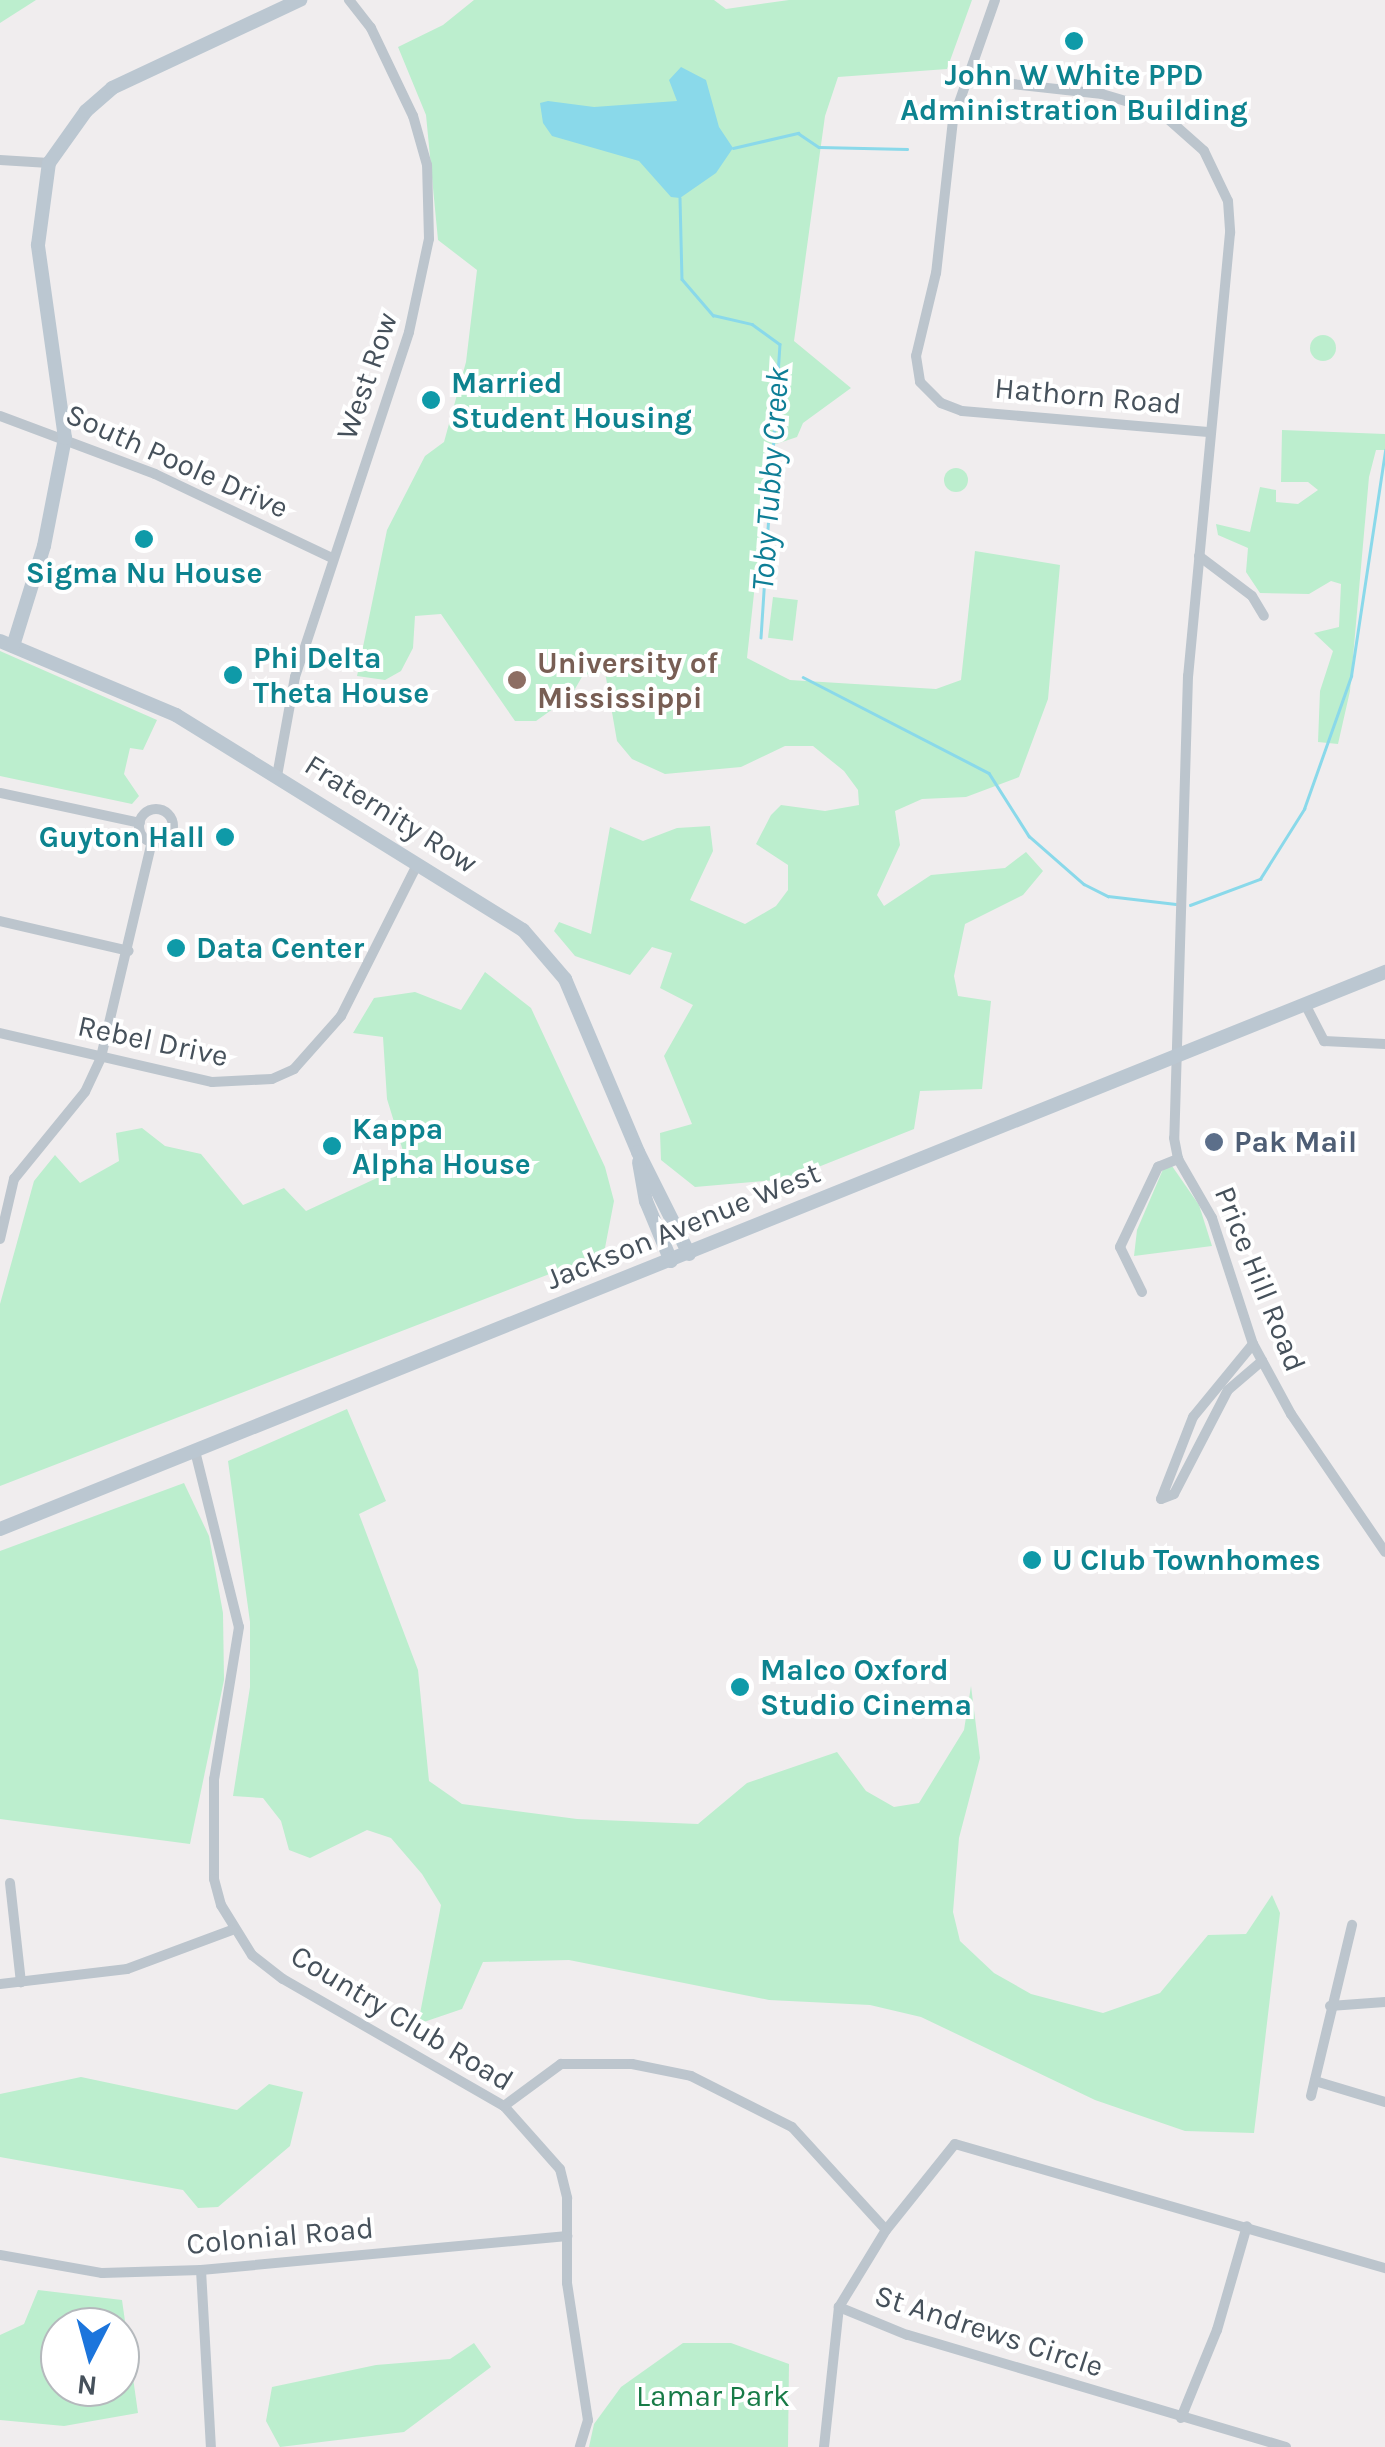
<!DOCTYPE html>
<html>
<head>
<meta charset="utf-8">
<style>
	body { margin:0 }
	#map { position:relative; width:1385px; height:2447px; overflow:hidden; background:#f0edee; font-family:Karla,sans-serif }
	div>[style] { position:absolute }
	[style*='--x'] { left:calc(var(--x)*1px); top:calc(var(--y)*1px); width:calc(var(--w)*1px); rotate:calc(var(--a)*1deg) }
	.green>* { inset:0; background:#bceece; transform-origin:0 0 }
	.round { border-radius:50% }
	.water>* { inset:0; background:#8ad9ea }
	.stream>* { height:2.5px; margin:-1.25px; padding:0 1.25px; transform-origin:1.25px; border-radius:1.25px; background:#8ad9ea }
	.street>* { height:10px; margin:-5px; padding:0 5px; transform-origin:5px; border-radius:5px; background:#bcc5cd }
	.street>.ring { margin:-5px; padding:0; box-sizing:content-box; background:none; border:10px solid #bcc5cd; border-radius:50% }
	.secondary>* { height:14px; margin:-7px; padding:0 7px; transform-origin:7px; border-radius:7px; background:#bbc7d1 }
	.dots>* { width:28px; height:28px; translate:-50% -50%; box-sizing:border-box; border:5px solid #fff; border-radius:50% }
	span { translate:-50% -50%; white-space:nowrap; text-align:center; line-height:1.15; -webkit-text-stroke:8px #fff; paint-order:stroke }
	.culture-label { font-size:30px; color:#0d838f; font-weight:700 }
	.left { translate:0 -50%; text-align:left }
	.right { translate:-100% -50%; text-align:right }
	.street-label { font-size:30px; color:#46515b }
	.education-label { font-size:30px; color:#785e54; font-weight:700 }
	.service-label { font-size:30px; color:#4e5e75; font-weight:700 }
	.park-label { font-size:30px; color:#187b47 }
	.water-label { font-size:32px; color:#0e7e96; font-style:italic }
	.north { position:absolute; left:40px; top:2307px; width:100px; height:100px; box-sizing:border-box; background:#fff; border:2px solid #b5b9bd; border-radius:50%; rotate:186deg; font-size:28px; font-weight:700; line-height:40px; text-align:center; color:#46515b }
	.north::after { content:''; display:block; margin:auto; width:35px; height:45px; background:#1c75dc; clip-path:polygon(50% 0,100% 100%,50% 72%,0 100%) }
</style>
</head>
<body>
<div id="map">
	<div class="green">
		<i style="clip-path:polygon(0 0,36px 0,0 23px)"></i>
		<i style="clip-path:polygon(474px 0,714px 0,726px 9px,789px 0,972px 0,947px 69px,838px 77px,825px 116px,794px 341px,851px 388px,803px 423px,797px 437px,770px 446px,747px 658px,790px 680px,936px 689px,961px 680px,975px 551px,1060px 565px,1048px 699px,1019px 777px,966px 797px,922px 799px,895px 811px,900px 845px,877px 895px,884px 906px,931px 875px,1005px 868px,1026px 852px,1043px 871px,1023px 895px,965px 924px,954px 976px,958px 996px,991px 1001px,982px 1089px,920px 1091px,914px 1129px,788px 1179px,695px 1187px,661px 1160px,660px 1133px,692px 1124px,664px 1056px,693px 1005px,660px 988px,672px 953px,652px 947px,630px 975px,575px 956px,554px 931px,559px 922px,591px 934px,610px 827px,643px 841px,677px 828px,710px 826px,713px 851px,690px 900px,745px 924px,776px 906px,788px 890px,788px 865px,756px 844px,771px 815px,781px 805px,825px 811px,859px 805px,858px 790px,844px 771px,813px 746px,785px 746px,741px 767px,665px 774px,632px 759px,617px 741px,605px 672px,583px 675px,571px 696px,536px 721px,515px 721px,441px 614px,415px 616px,413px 648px,401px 671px,385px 680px,357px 676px,387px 530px,425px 456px,444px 442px,466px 362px,477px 270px,438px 240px,426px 115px,398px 47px,443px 25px)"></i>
		<i class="round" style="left:1310px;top:335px;width:26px;height:26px"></i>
		<i style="clip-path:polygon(1282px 430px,1385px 434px,1385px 450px,1376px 450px,1369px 477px,1350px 691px,1338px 744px,1318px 742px,1320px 691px,1333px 651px,1314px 633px,1339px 627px,1341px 584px,1331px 581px,1309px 594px,1260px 593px,1246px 572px,1248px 548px,1218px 535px,1216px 524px,1250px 532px,1260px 487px,1276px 490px,1276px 502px,1298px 504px,1318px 490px,1308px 482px,1281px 482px)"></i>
		<i class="round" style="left:944px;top:468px;width:24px;height:24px"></i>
		<i style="left:773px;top:597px;width:25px;height:41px;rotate:7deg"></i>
		<i style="clip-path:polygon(0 651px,157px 720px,143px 750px,130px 748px,124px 774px,139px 796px,132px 804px,0 776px)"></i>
		<i style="clip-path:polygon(485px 972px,531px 1008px,605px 1167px,614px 1201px,604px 1253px,0 1486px,0 1304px,34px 1181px,55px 1155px,80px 1183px,119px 1161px,116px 1133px,142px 1128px,165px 1146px,201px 1154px,243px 1205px,284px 1188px,306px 1211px,407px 1164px,387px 1099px,383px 1037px,353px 1033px,374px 998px,415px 992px,461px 1010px)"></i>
		<i style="clip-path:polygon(1172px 1166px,1199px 1205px,1212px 1246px,1134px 1256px,1137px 1230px,1164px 1167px)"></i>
		<i style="clip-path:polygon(347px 1409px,386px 1501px,359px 1514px,418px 1670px,429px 1781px,462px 1804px,577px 1819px,698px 1824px,747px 1783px,837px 1752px,866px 1791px,894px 1807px,919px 1803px,964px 1730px,971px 1686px,980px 1758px,959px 1838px,953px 1912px,960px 1941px,994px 1973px,1031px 1994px,1103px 2013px,1160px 1993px,1208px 1935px,1246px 1934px,1272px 1895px,1280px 1913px,1254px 2133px,1185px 2131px,1095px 2100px,921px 2017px,870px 2005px,769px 2000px,569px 1960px,483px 1962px,462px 2009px,418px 2024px,441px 1905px,422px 1874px,391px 1838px,367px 1830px,310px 1858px,289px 1850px,281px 1821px,263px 1798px,233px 1796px,250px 1687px,250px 1622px,228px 1461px)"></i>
		<i style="clip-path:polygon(184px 1483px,209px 1536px,223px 1613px,224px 1680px,190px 1844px,0 1819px,0 1551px)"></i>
		<i style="clip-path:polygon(81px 2077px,237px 2110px,269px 2084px,303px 2092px,290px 2146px,218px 2207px,198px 2208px,183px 2190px,0 2157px,0 2094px)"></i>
		<i style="clip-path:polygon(evenodd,38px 2290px,122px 2300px,138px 2413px,64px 2426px,0 2420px,0 2335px,24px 2324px,38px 2290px,60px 2327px,120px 2327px,120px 2387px,60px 2387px,60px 2327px)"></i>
		<i style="clip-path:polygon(474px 2343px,491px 2367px,404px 2432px,280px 2447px,266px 2421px,272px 2387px,376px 2365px,450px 2359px)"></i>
		<i style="clip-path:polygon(683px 2343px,731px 2343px,789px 2364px,788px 2447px,589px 2447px,594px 2424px,621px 2387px)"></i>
	</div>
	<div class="water">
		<i style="clip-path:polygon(681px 67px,706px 80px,719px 127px,733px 148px,716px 173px,680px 198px,671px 197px,639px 161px,552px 136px,543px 123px,540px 103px,548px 101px,594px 107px,677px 101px,669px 80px)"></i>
	</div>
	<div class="stream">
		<i style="--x:733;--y:148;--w:67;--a:-13"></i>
		<i style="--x:798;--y:133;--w:25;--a:34"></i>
		<i style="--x:819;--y:147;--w:88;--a:1.3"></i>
		<i style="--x:680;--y:198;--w:81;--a:88.6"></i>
		<i style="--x:682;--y:279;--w:48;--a:49.3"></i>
		<i style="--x:713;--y:315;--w:40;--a:13"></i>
		<i style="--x:752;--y:324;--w:34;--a:36"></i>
		<i style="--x:780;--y:344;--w:294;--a:93.7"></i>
		<i style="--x:803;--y:677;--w:209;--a:27.3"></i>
		<i style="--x:989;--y:773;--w:75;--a:57.6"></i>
		<i style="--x:1029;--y:836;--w:73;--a:41.1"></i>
		<i style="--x:1084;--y:884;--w:27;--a:27"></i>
		<i style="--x:1108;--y:896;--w:68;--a:6.7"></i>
		<i style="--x:1190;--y:905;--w:75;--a:-20.4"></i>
		<i style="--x:1260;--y:879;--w:83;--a:-57.8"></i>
		<i style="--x:1304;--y:809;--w:141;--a:-70.5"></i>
		<i style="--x:1351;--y:676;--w:228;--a:-81.4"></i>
	</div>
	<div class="street">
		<i style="--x:995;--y:0;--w:127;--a:109.3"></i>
		<i style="--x:953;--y:120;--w:154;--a:96.3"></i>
		<i style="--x:936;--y:273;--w:85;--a:103.5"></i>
		<i style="--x:916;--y:356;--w:26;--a:81"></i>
		<i style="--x:920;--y:382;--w:30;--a:45"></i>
		<i style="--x:941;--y:403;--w:22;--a:21"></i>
		<i style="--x:962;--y:411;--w:247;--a:4.9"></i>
		<i style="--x:967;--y:79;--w:136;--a:6.3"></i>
		<i style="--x:1102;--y:94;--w:59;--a:16.6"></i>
		<i style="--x:1159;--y:111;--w:60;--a:41.6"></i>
		<i style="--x:1204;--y:151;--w:55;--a:64.4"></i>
		<i style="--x:1228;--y:201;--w:32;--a:86"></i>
		<i style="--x:1230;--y:233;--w:445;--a:95.4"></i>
		<i style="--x:1188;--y:676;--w:462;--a:91.7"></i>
		<i style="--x:1174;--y:1138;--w:21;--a:79"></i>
		<i style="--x:1178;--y:1159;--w:68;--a:60"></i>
		<i style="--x:1212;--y:1218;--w:133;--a:72"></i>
		<i style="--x:1253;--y:1344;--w:80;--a:61.5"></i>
		<i style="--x:1291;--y:1414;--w:167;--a:55.7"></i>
		<i style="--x:0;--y:160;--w:49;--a:3.5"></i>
		<i style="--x:0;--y:416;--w:165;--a:20.5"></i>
		<i style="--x:155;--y:474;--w:196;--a:25.4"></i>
		<i style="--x:1199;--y:556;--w:66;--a:37"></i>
		<i style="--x:1252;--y:596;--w:23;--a:59"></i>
		<i style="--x:277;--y:776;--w:101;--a:-79.7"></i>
		<i style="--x:295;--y:677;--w:363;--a:-71.7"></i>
		<i style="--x:409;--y:332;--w:95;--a:-77.9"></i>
		<i style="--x:429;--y:239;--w:74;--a:-91.5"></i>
		<i style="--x:427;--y:165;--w:51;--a:-105.9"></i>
		<i style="--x:413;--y:116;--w:98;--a:-115.5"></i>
		<i style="--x:371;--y:28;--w:36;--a:-128"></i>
		<i style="--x:0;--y:793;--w:143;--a:12.1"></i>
		<i class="ring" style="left:139px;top:809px;width:24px;height:24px"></i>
		<i style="--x:0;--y:921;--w:132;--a:13.1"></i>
		<i style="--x:1305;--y:1004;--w:42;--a:62.8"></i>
		<i style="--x:1324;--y:1041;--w:61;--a:2.8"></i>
		<i style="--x:0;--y:1033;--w:218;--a:13"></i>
		<i style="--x:212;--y:1082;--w:60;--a:-2.9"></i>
		<i style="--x:272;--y:1079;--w:24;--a:-24"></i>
		<i style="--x:294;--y:1069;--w:71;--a:-48.4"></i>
		<i style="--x:341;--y:1016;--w:169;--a:-63.3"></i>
		<i style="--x:0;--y:1239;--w:62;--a:-76.9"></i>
		<i style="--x:14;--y:1179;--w:112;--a:-50.8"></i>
		<i style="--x:85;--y:1092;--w:38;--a:-65"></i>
		<i style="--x:101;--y:1057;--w:221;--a:-76.7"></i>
		<i style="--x:1142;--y:1292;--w:50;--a:-116.1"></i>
		<i style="--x:1120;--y:1247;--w:89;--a:-64.6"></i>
		<i style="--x:1158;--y:1167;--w:22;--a:-22"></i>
		<i style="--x:1253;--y:1344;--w:94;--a:129.4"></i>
		<i style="--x:1193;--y:1417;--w:88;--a:111.3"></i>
		<i style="--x:1161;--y:1499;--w:14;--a:-21"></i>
		<i style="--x:1174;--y:1494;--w:117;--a:-62.6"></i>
		<i style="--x:1228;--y:1390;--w:45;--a:-40.5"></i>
		<i style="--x:196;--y:1455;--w:177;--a:76"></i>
		<i style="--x:239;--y:1627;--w:154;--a:99.3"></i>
		<i style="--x:214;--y:1779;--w:100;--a:90"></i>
		<i style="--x:214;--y:1879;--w:27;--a:75"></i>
		<i style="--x:221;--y:1905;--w:59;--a:58.2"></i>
		<i style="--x:252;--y:1955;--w:39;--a:38"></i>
		<i style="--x:283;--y:1979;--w:255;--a:29.9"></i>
		<i style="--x:504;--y:2106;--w:84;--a:48.4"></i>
		<i style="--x:560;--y:2169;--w:30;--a:76"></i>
		<i style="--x:567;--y:2198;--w:85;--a:90"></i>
		<i style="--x:567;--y:2283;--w:139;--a:81.3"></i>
		<i style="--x:588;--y:2420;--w:28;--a:107"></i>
		<i style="--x:10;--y:1883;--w:100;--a:83.7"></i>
		<i style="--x:0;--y:1984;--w:128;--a:-6.7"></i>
		<i style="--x:127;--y:1969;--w:112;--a:-20.4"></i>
		<i style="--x:1330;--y:2006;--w:55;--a:-4.2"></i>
		<i style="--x:1315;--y:2081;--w:73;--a:16.7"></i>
		<i style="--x:1311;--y:2096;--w:176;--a:-76.5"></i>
		<i style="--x:504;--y:2106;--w:71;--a:-36.4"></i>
		<i style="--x:561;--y:2064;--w:71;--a:0"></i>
		<i style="--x:632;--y:2064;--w:60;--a:11.5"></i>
		<i style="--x:691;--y:2076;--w:113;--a:26.8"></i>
		<i style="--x:792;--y:2127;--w:139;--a:47.6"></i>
		<i style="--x:0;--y:2255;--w:104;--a:10"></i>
		<i style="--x:102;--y:2273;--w:99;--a:-1.7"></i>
		<i style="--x:201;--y:2270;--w:368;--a:-5.3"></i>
		<i style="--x:201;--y:2270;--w:177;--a:86.8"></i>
		<i style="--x:1181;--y:2418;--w:95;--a:-67.8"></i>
		<i style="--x:1217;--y:2330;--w:108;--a:-73.9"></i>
		<i style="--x:824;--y:2447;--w:141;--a:-83.9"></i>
		<i style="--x:1286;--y:2447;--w:395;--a:-163.5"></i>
		<i style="--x:907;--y:2335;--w:74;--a:-157.6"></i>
		<i style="--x:839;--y:2307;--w:90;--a:-58.6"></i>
		<i style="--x:886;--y:2230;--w:110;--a:-51.3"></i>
		<i style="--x:955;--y:2144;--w:448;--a:16.1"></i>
	</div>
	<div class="secondary">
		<i style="--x:0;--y:641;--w:191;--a:22.8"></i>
		<i style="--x:176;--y:715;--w:408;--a:31.8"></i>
		<i style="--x:523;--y:930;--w:65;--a:49.4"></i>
		<i style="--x:565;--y:979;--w:188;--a:67.1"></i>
		<i style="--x:638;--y:1152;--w:114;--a:63.4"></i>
		<i style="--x:13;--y:646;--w:105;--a:-72.8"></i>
		<i style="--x:44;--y:546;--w:110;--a:-79"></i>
		<i style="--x:65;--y:438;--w:195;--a:-98"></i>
		<i style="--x:38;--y:245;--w:83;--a:-82.4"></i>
		<i style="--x:49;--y:163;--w:64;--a:-54.6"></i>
		<i style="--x:86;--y:111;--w:35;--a:-41"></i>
		<i style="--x:112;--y:88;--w:208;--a:-25.1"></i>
		<i style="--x:639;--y:1162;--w:40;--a:80"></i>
		<i style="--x:646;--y:1201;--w:65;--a:67.4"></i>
		<i style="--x:0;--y:1529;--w:1493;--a:-21.91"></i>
	</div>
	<div class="dots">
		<i style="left:1074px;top:41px;background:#0f9aa8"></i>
		<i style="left:431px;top:400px;background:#0f9aa8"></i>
		<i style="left:144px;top:539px;background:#0f9aa8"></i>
		<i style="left:233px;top:675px;background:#0f9aa8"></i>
		<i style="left:517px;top:680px;background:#8d6e63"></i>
		<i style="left:225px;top:837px;background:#0f9aa8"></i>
		<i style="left:176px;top:948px;background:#0f9aa8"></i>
		<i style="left:1214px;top:1142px;background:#5c6f8a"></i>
		<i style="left:332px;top:1146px;background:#0f9aa8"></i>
		<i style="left:1032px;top:1560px;background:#0f9aa8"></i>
		<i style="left:740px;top:1687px;background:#0f9aa8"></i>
	</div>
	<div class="culture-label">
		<span style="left:1074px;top:92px">John W White PPD<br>Administration Building</span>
		<span class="left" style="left:451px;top:400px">Married<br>Student Housing</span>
		<span style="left:144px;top:573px">Sigma Nu House</span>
		<span class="left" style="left:253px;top:675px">Phi Delta<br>Theta House</span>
		<span class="right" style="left:205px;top:837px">Guyton Hall</span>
		<span class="left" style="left:196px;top:948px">Data Center</span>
		<span class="left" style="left:352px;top:1146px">Kappa<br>Alpha House</span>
		<span class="left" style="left:1052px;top:1560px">U Club Townhomes</span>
		<span class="left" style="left:760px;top:1687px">Malco Oxford<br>Studio Cinema</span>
	</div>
	<div class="street-label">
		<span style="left:367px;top:376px;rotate:-71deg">West Row</span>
		<span style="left:1088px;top:396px;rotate:5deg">Hathorn Road</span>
		<span style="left:177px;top:461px;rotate:24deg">South Poole Drive</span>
		<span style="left:391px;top:814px;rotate:32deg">Fraternity Row</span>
		<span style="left:153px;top:1041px;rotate:12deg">Rebel Drive</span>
		<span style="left:683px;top:1226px;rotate:-22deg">Jackson Avenue West</span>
		<span style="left:1260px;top:1279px;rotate:68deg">Price Hill Road</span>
		<span style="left:402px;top:2018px;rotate:31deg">Country Club Road</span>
		<span style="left:280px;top:2236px;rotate:-5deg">Colonial Road</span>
		<span style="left:989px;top:2331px;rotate:18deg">St Andrews Circle</span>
	</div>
	<div class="education-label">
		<span class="left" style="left:537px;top:680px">University of<br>Mississippi</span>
	</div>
	<div class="service-label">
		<span class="left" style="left:1234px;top:1142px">Pak Mail</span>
	</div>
	<div class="park-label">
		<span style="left:713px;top:2396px">Lamar Park</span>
	</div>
	<div class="water-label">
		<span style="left:771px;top:479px;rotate:-86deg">Toby Tubby Creek</span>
	</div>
	<div class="north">N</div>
</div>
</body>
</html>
